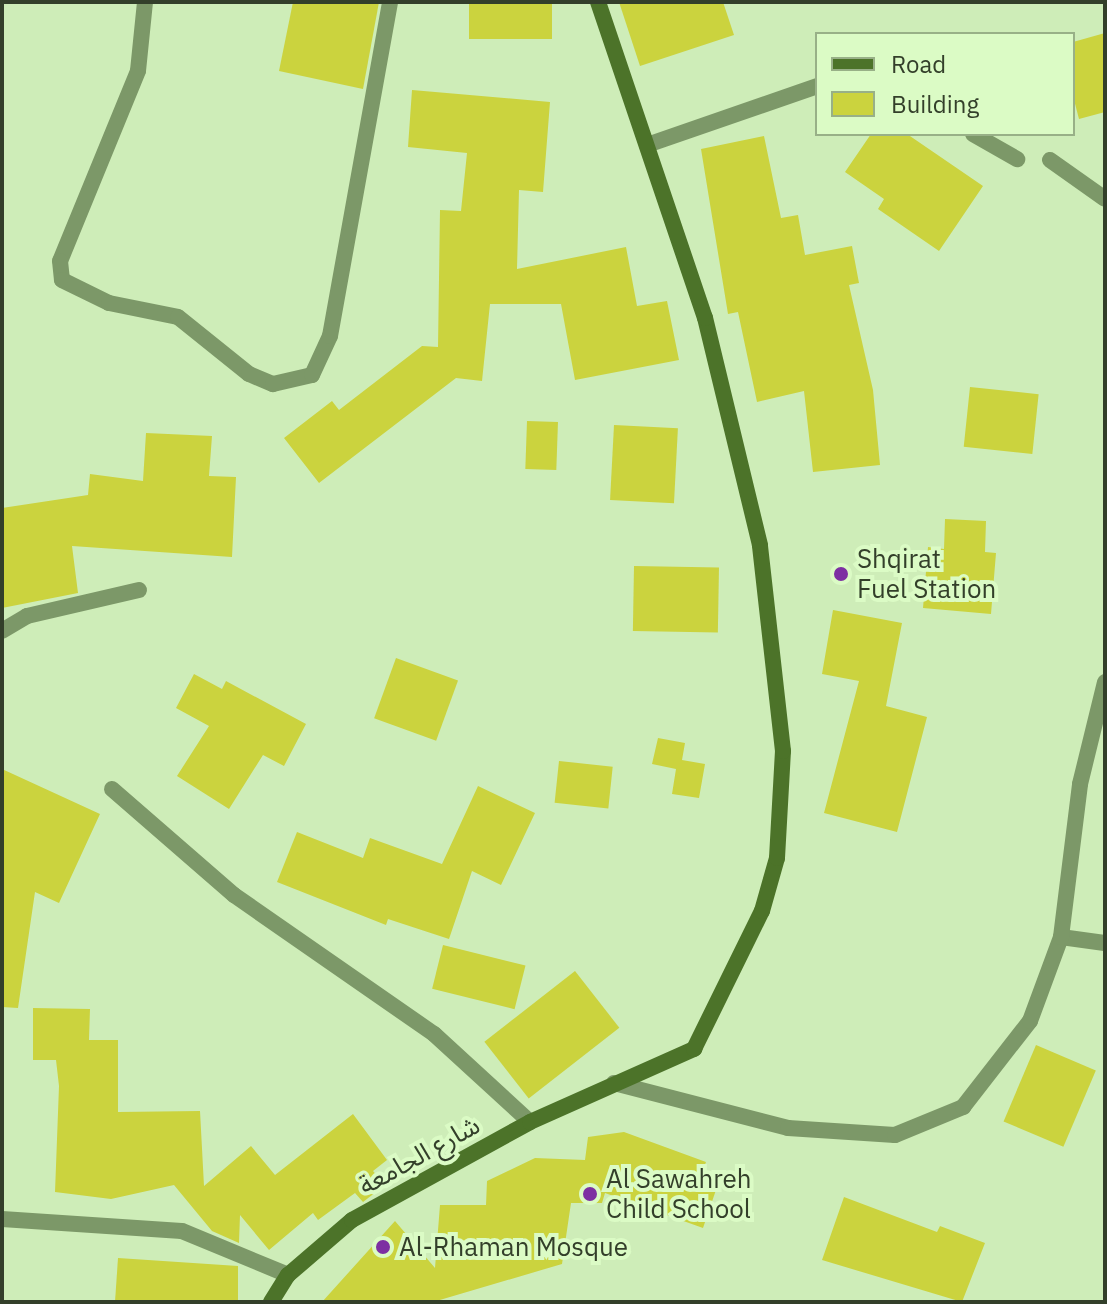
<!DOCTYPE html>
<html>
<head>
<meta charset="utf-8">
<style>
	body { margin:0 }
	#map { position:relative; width:1107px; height:1304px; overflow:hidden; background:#ceedb8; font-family:"IBM Plex Sans","Noto Sans Arabic",sans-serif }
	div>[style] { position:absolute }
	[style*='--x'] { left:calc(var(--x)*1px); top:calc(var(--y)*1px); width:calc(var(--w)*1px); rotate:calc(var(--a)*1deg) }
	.building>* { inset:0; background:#cbd33e; transform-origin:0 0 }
	.minor>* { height:16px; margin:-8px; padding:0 8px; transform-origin:8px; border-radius:8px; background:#7c9868 }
	.secondary>* { height:16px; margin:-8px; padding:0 8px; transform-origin:8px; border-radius:8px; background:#4c7329 }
	.dots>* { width:22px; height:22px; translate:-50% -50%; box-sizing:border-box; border:4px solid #dbfbc5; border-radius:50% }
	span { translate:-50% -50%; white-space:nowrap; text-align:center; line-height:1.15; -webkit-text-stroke:8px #dbfbc5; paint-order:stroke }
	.poi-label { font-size:26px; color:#333f2a }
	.left { translate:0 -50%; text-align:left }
	.street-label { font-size:26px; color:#333f2a }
	.frame { position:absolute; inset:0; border:4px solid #333f2a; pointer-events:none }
	.legend { position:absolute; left:815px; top:32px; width:260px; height:104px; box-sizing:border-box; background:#dbfbc5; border:2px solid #98b087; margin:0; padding:10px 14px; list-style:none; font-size:24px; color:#333f2a }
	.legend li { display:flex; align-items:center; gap:16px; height:40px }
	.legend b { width:40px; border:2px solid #98b087 }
</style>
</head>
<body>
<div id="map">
	<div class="building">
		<i style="clip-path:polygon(293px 2px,379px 2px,363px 89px,279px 71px)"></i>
		<i style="left:469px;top:2px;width:83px;height:37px"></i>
		<i style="clip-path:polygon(619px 2px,723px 2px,734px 35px,640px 66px)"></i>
		<i style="clip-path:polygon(1105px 33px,1105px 112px,1079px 119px,1073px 96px,1073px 42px)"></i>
		<i style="clip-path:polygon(412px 90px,550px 102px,543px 192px,519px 190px,517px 269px,626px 247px,637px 306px,667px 301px,679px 360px,575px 380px,561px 304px,490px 304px,482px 381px,456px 378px,319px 483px,284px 438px,332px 401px,339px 410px,422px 346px,438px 347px,440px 210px,461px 211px,467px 153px,408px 147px)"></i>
		<i style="clip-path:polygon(871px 134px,907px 134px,983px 186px,939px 251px,878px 209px,884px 199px,845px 172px)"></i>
		<i style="clip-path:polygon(764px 136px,781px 218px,798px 215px,805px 255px,852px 246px,859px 283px,849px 285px,873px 390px,880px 465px,813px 472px,804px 391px,757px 402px,738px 312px,728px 314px,701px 149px)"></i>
		<i style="left:970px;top:387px;width:69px;height:60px;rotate:6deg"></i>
		<i style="left:527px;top:421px;width:31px;height:48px;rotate:2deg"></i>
		<i style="left:614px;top:425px;width:64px;height:75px;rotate:3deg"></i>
		<i style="clip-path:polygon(146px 433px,212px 436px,209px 476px,236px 477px,232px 557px,72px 546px,78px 593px,2px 608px,2px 508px,88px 495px,90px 474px,143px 481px)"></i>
		<i style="clip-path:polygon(945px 519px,986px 521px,985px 552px,996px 553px,991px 614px,923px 608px,928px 547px,944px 549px)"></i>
		<i style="left:634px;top:566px;width:85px;height:65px;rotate:1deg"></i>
		<i style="clip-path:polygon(833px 610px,902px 623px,886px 706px,927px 717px,897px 832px,824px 813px,859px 681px,822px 674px)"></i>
		<i style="left:396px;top:658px;width:66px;height:64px;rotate:20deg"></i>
		<i style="clip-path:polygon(194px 674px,222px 689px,226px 681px,306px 724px,284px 766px,263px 755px,229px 809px,177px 776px,209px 726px,176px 708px)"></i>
		<i style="clip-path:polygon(658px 738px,685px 743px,682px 760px,705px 764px,699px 798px,672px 794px,676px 769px,652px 764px)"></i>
		<i style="left:559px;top:761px;width:54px;height:42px;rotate:6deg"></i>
		<i style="clip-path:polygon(2px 769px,100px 814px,59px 903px,35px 892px,18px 1008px,2px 1007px)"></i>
		<i style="clip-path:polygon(478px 786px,535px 813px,501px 885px,472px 871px,449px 939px,388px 919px,386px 925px,277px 882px,297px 832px,363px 858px,370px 838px,442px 864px)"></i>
		<i style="left:443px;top:945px;width:85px;height:45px;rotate:14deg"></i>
		<i style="left:575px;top:971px;width:72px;height:115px;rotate:52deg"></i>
		<i style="clip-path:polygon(33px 1008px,90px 1009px,89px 1040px,118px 1040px,118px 1112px,200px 1111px,204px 1186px,251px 1146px,275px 1175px,353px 1114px,387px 1160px,373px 1171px,385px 1185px,363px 1202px,355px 1193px,318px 1220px,313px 1213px,269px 1250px,240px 1215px,239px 1243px,212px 1231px,174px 1185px,111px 1199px,55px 1192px,59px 1086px,56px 1060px,33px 1060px)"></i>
		<i style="left:1036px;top:1045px;width:65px;height:83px;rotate:23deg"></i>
		<i style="clip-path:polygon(624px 1132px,706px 1162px,699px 1180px,717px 1187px,703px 1228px,605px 1193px,602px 1203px,571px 1203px,562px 1264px,433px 1302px,322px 1302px,395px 1221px,435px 1268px,440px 1205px,486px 1205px,487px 1181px,535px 1158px,585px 1160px,588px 1137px)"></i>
		<i style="clip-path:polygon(844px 1197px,937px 1232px,940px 1226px,985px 1243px,962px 1302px,822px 1260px)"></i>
		<i style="clip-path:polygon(118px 1258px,238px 1266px,238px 1302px,115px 1302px)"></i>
	</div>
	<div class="minor">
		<i style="--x:145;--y:2;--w:69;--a:95.8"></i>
		<i style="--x:138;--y:71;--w:205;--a:112.3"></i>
		<i style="--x:60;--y:261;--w:19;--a:84"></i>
		<i style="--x:62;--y:280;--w:52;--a:26.1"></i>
		<i style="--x:109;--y:303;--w:70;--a:11.5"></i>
		<i style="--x:178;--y:317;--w:91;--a:38.8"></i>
		<i style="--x:249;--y:374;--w:26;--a:23"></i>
		<i style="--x:273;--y:384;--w:40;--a:-13"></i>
		<i style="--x:312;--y:375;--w:43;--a:-65.2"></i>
		<i style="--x:330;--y:336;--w:339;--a:-79.8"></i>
		<i style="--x:973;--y:134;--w:51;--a:29.6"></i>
		<i style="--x:647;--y:145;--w:180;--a:-19.1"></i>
		<i style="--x:1050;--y:160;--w:67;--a:35.3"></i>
		<i style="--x:2;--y:631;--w:29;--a:-31"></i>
		<i style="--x:27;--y:616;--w:115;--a:-13.1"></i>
		<i style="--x:112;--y:789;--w:162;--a:41"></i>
		<i style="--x:234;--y:895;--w:244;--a:34.8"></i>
		<i style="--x:434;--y:1034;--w:130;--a:42.5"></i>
		<i style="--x:1061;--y:937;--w:44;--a:7.8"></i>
		<i style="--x:614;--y:1083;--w:180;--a:14.5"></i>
		<i style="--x:788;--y:1128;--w:107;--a:3.7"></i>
		<i style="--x:895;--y:1135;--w:74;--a:-22.4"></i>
		<i style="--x:963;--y:1107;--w:109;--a:-52.1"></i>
		<i style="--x:1030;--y:1021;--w:90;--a:-69.7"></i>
		<i style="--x:1061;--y:937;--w:154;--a:-82.9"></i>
		<i style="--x:1080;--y:784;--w:105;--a:-76.2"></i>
		<i style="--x:2;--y:1219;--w:180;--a:3.8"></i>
		<i style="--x:182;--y:1231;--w:115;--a:22.5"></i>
	</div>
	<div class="secondary">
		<i style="--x:271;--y:1302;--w:32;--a:-58"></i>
		<i style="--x:288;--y:1275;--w:84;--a:-40.7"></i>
		<i style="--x:352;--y:1220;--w:203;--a:-28.8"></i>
		<i style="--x:530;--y:1122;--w:180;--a:-24"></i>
		<i style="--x:694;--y:1049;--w:154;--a:-63.8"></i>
		<i style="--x:762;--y:911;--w:55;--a:-74.2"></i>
		<i style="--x:777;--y:858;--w:107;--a:-86.8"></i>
		<i style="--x:783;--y:751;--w:207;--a:-96.4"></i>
		<i style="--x:760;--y:545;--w:234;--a:-103.6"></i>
		<i style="--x:705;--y:318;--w:334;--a:-108.7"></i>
	</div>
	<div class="dots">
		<i style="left:841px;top:574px;background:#7d30a2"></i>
		<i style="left:590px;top:1194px;background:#7d30a2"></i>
		<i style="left:383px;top:1247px;background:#7d30a2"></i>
	</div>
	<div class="poi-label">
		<span class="left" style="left:857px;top:574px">Shqirat<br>Fuel Station</span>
		<span class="left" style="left:606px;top:1194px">Al Sawahreh<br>Child School</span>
		<span class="left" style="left:399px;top:1247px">Al-Rhaman Mosque</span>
	</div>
	<div class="street-label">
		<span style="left:419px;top:1155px;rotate:-29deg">شارع الجامعة</span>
	</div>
	<div class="frame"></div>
	<ul class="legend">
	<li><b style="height:10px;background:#4c7329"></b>Road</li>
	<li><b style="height:22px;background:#cbd33e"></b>Building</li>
	</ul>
</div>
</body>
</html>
